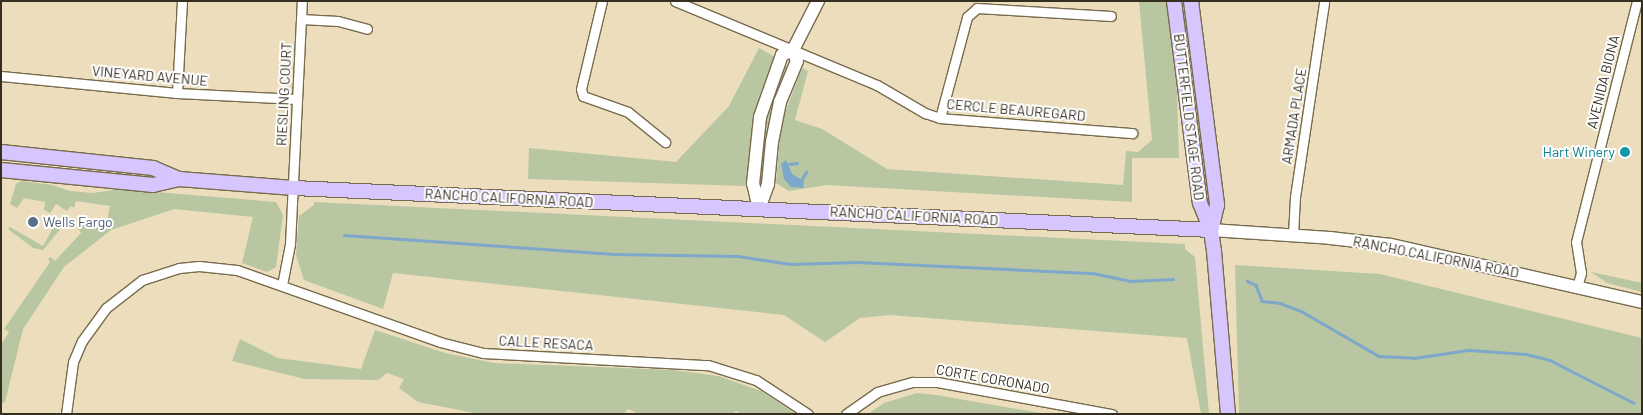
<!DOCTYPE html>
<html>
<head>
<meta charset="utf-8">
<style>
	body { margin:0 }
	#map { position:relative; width:1643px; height:415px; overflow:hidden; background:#ecdebc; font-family:Barlow,sans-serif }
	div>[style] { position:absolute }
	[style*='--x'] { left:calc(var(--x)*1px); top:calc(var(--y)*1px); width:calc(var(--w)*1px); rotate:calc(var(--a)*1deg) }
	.green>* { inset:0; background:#b8c6a2 }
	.water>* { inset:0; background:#7da8ca }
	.stream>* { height:2.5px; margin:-1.25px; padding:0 1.25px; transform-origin:1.25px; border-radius:1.25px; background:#7da8ca }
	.roads { filter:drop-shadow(1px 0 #776b4d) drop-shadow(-1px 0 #776b4d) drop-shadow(0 1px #776b4d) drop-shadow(0 -1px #776b4d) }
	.street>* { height:9px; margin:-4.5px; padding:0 4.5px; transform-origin:4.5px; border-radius:4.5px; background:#fff }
	.secondary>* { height:12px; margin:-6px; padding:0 6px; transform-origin:6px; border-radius:6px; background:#fff }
	.primary>* { height:14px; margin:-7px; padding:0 7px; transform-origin:7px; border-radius:7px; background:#d7c5fd }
	.dots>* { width:14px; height:14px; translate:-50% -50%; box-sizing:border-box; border:2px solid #fff; border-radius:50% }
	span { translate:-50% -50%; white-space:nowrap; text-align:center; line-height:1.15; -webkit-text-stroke:4px #fff; paint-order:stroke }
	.street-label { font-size:14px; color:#352f22 }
	.culture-label { font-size:14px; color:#0d838f }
	.right { translate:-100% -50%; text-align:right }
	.service-label { font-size:14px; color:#4e5e75 }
	.left { translate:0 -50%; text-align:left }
	.frame { position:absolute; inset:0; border:2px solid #352f22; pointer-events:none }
</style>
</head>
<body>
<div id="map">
	<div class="green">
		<i style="clip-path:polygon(1139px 1px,1166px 1px,1177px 92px,1179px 158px,1132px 158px,1132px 202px,827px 185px,789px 191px,776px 183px,781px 123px,802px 68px,808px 71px,795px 120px,822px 129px,887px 169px,1123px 185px,1126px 151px,1138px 152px,1152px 140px)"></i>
		<i style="clip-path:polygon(759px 48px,777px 58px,750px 180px,745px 186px,528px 179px,529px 148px,676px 162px,729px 106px)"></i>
		<i style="clip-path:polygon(785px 65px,788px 68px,769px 124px,762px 175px,759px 173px,764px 123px)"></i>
		<i style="clip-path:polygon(21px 181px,52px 185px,70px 191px,93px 193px,120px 189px,276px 202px,283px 215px,276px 267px,267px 272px,242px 263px,253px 217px,174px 209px,111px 230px,64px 267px,23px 329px,5px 402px,1px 403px,1px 345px,9px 332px,4px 329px,50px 262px,48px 259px,50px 257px,55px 261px,81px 233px,77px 227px,80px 225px,107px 220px,110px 206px,76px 201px,74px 208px,71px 206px,67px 211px,56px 204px,50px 213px,44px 210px,45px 202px,24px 198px,17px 208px,10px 204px,16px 184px)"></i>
		<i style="clip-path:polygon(314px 202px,1185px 244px,1185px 249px,1195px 257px,1209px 414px,1201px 414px,1187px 338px,890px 315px,860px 318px,825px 342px,784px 315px,393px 273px,383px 309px,304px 280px,296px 255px,299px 216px,314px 205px)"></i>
		<i style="clip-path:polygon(57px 221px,62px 227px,43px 250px,33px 248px,8px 229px,10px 227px,43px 246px)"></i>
		<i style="clip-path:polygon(1235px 265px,1380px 274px,1642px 338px,1642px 414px,1239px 414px)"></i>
		<i style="clip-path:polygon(1591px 272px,1642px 283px,1642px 292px,1607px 283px)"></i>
		<i style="clip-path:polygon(375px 330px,445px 353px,494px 363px,673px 370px,718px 376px,761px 391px,796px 414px,741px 414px,736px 411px,732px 414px,639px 414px,628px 409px,624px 414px,480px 414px,418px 402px,399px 388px,404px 379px,387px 373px,378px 380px,305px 379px,232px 361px,240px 339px,278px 358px,361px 369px)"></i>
		<i style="clip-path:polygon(917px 393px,936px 395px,1046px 414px,868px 414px,884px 403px)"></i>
	</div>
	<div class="water">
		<i style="clip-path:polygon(786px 160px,792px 174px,804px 181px,803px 188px,791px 187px,784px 179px,781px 164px)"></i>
	</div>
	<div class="stream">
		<i style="--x:789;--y:164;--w:8;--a:-7"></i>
		<i style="--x:802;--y:179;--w:8;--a:-60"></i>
		<i style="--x:344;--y:235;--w:271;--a:4"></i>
		<i style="--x:614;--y:254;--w:124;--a:0.9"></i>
		<i style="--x:738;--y:256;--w:53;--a:8.7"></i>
		<i style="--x:790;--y:264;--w:67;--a:-1.7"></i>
		<i style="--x:857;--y:262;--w:236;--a:2.7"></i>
		<i style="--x:1093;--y:273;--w:38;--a:12"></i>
		<i style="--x:1130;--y:281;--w:43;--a:-2.7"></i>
		<i style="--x:1247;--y:281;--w:10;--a:24"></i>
		<i style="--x:1256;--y:285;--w:17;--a:69"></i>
		<i style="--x:1262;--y:301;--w:18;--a:6"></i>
		<i style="--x:1280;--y:303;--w:25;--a:21"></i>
		<i style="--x:1303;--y:312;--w:88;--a:30.1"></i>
		<i style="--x:1379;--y:356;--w:35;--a:3"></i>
		<i style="--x:1414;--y:358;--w:56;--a:-8.3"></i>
		<i style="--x:1469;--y:350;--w:57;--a:4"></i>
		<i style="--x:1526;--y:354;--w:25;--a:14"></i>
		<i style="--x:1550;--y:360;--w:94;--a:27.1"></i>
	</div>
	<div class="roads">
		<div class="street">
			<i style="--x:602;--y:1;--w:90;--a:103.4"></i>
			<i style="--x:581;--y:89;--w:7;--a:74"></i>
			<i style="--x:583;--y:96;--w:48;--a:19.6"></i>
			<i style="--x:628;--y:112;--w:48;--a:39"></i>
			<i style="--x:675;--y:1;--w:219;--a:22.6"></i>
			<i style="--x:877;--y:85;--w:56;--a:30.3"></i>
			<i style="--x:925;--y:113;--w:16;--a:18"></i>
			<i style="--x:940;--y:118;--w:193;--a:4.5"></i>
			<i style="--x:301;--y:19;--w:37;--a:3"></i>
			<i style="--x:338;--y:21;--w:30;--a:15"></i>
			<i style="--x:1;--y:76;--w:177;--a:5.5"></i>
			<i style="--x:177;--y:93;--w:120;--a:2.9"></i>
			<i style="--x:177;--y:93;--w:92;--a:-86.9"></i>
			<i style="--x:940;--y:118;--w:105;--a:-75"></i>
			<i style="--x:967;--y:17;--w:13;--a:-42"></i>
			<i style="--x:977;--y:8;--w:134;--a:3.4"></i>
			<i style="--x:1293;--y:235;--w:38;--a:-87"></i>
			<i style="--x:1295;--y:197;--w:197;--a:-81.5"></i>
			<i style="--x:282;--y:285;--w:42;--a:-79"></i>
			<i style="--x:290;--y:244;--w:243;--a:-87.2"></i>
			<i style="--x:1577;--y:287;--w:15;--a:-74"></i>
			<i style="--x:1581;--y:273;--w:31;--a:-99"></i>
			<i style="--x:1576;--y:242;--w:249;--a:-75.8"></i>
			<i style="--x:66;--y:414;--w:52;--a:-82.3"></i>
			<i style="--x:73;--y:362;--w:23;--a:-67"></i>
			<i style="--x:82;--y:341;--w:41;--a:-54"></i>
			<i style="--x:106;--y:308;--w:46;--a:-37.9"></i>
			<i style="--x:142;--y:280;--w:39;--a:-18"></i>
			<i style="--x:179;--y:268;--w:20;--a:-6"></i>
			<i style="--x:199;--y:266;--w:38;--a:6"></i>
			<i style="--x:237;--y:270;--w:215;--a:19.5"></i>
			<i style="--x:440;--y:342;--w:44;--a:14.3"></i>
			<i style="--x:483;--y:353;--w:225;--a:3.1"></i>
			<i style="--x:708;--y:365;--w:50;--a:17.4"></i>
			<i style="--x:756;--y:380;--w:62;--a:33.2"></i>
			<i style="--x:846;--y:414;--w:38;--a:-35"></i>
			<i style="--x:877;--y:392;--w:37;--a:-16"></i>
			<i style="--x:913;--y:382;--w:24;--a:0"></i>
			<i style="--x:937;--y:382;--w:178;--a:10.4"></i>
		</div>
		<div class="secondary">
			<i style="--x:759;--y:209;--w:26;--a:-103"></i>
			<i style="--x:753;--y:184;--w:67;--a:-84"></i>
			<i style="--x:760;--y:117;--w:66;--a:-70.5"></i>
			<i style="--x:782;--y:55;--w:12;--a:-24"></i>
			<i style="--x:793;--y:50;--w:55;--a:-63"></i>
			<i style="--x:759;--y:209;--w:27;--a:-70"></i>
			<i style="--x:768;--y:184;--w:42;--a:-84.6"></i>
			<i style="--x:772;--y:142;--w:41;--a:-78.7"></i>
			<i style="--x:780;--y:102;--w:44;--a:-67.5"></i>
			<i style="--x:797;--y:61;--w:12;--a:-110"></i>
			<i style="--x:1211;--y:230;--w:119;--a:3.8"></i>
			<i style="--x:1330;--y:238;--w:61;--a:6.5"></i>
			<i style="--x:1391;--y:245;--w:257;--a:12.8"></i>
		</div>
		<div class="primary">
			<i style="--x:1174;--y:1;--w:204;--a:82.7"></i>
			<i style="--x:1200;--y:203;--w:29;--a:68"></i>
			<i style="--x:1211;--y:230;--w:21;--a:82"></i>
			<i style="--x:1214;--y:251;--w:164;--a:85.1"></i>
			<i style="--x:1191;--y:1;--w:206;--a:82.7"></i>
			<i style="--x:1217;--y:205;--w:26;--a:103"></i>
			<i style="--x:1;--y:152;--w:153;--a:6"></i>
			<i style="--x:153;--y:168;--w:28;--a:23"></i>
			<i style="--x:179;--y:179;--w:115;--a:4.5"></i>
			<i style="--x:294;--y:188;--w:918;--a:2.62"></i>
			<i style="--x:1;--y:170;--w:153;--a:5.6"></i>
			<i style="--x:153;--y:185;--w:27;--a:-13"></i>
		</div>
	</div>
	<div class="dots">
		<i style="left:1625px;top:152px;background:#0f9aa8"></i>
		<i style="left:33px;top:222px;background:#5c6f8a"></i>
	</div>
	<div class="street-label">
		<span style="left:150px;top:76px;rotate:5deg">VINEYARD AVENUE</span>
		<span style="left:1603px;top:82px;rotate:-76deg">AVENIDA BIONA</span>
		<span style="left:284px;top:94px;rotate:-87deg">RIESLING COURT</span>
		<span style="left:1016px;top:110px;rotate:5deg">CERCLE BEAUREGARD</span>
		<span style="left:1294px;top:116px;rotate:-81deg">ARMADA PLACE</span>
		<span style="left:1189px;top:117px;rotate:83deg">BUTTERFIELD STAGE ROAD</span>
		<span style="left:509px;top:198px;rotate:3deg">RANCHO CALIFORNIA ROAD</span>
		<span style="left:914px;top:216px;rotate:3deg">RANCHO CALIFORNIA ROAD</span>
		<span style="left:1436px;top:257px;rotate:11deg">RANCHO CALIFORNIA ROAD</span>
		<span style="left:546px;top:343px;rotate:3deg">CALLE RESACA</span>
		<span style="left:993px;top:379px;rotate:10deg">CORTE CORONADO</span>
	</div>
	<div class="culture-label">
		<span class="right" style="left:1615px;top:152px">Hart Winery</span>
	</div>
	<div class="service-label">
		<span class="left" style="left:43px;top:222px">Wells Fargo</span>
	</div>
	<div class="frame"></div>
</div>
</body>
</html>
